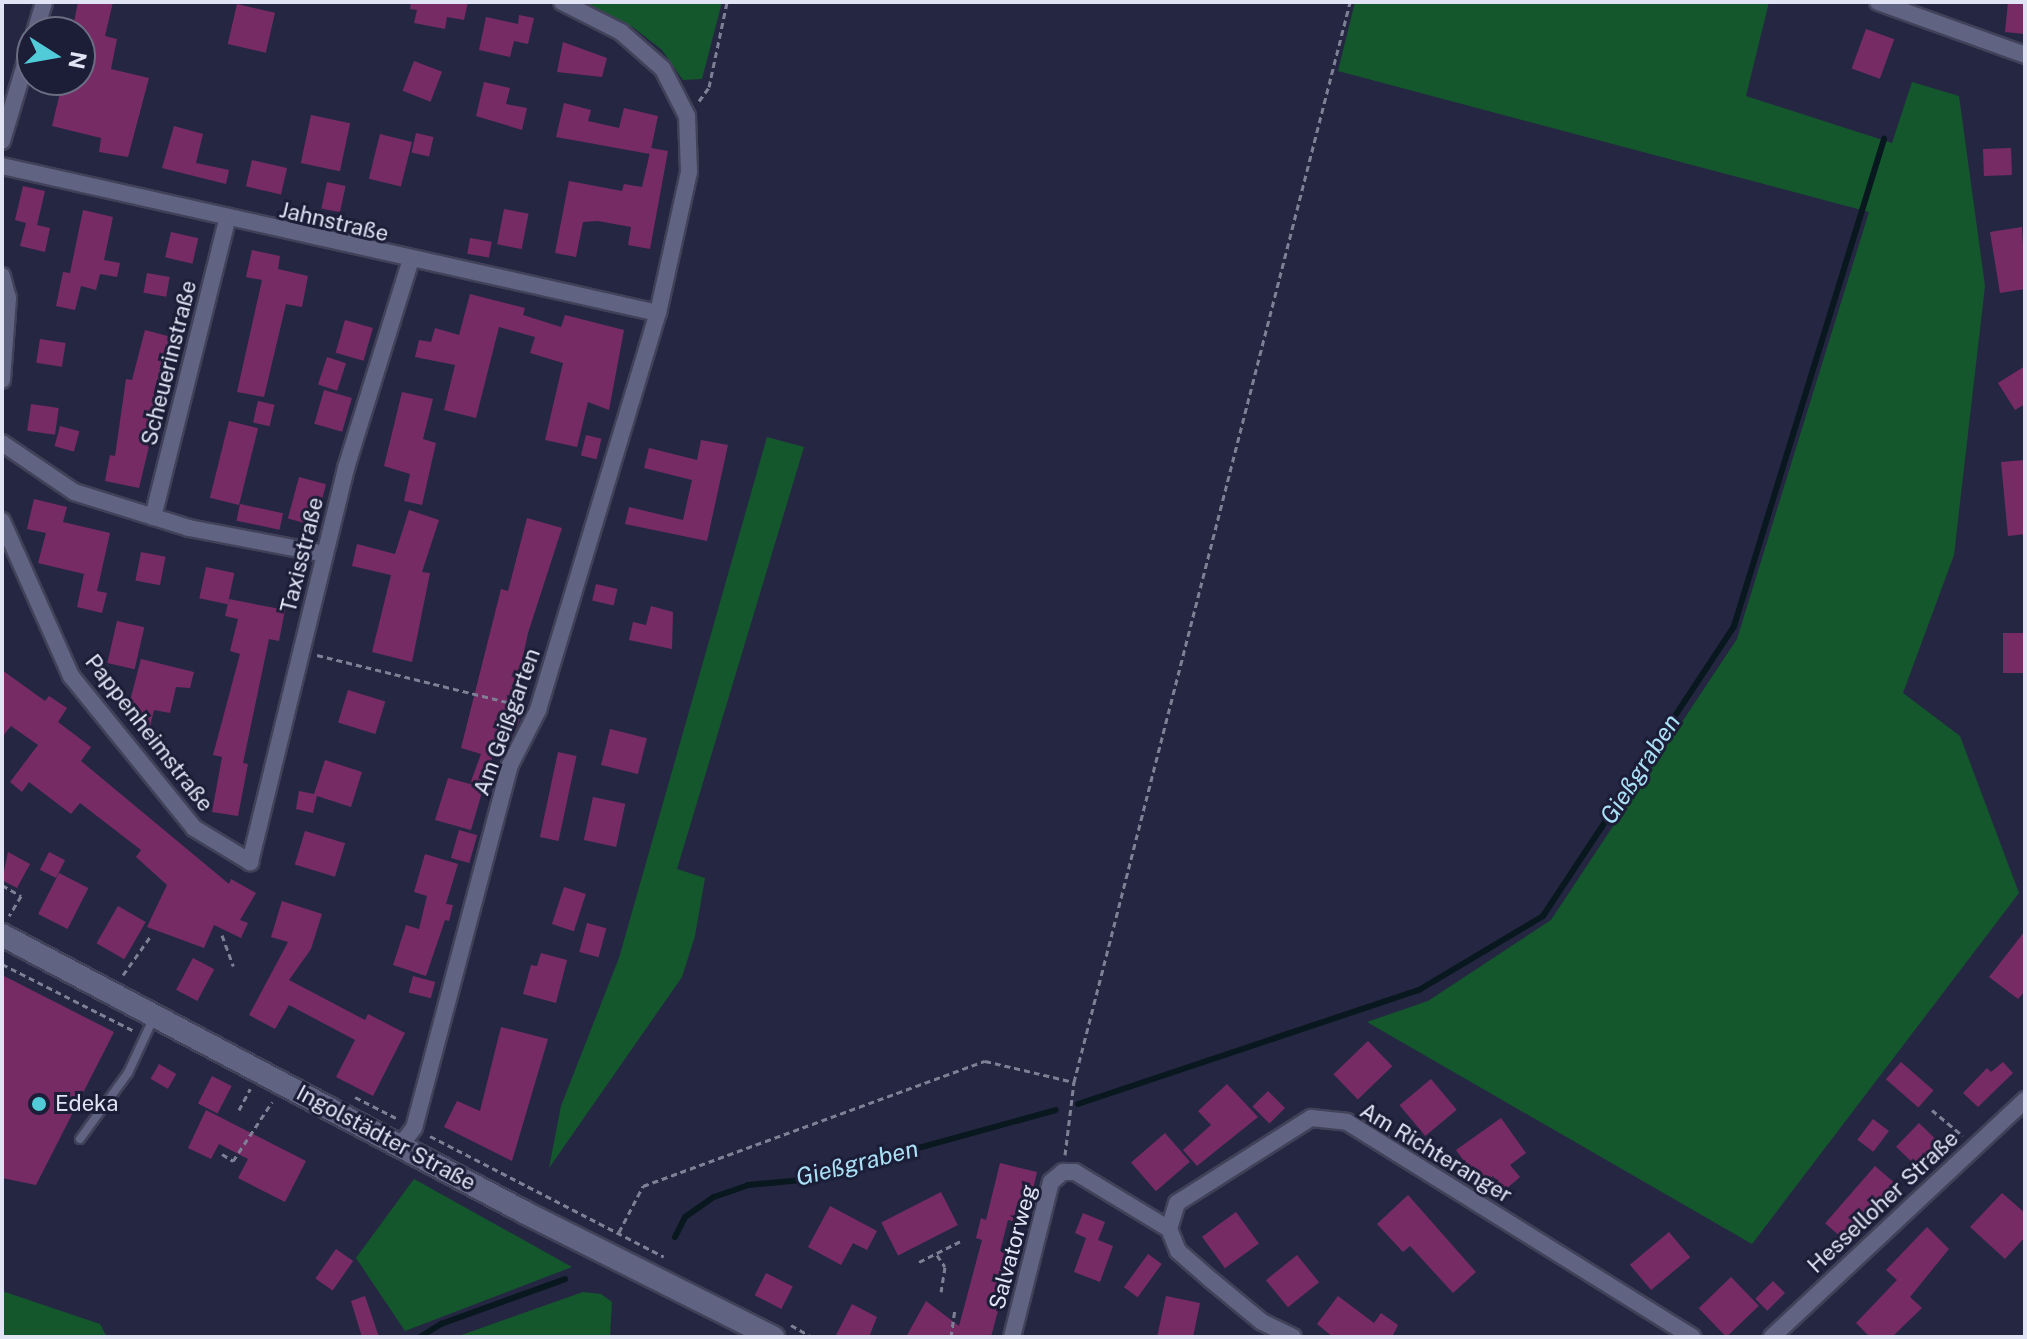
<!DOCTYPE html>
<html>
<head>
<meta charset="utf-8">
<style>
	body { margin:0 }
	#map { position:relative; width:2027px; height:1339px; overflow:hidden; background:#252742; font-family:"Public Sans",sans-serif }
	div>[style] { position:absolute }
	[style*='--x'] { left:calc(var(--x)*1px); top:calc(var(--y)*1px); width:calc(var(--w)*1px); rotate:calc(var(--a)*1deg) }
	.green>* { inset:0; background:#14572d }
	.stream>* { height:6px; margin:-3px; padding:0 3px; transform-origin:3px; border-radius:3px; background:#08181e }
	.building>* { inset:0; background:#772b64; transform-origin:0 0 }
	.path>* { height:3px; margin-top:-1.5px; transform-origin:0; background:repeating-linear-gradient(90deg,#7e8096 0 6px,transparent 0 10px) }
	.roads { filter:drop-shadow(2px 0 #414259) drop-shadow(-2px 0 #414259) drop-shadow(0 2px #414259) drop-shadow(0 -2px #414259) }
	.lane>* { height:8px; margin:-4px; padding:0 4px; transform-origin:4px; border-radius:4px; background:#606381 }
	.street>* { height:16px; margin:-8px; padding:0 8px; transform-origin:8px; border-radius:8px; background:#606381 }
	.secondary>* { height:22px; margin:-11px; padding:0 11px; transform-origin:11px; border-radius:11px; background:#606381 }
	.dots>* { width:22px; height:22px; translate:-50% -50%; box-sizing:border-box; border:4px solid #1c1d37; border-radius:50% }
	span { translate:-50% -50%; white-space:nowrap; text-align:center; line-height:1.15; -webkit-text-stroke:6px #1c1d37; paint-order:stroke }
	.street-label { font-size:22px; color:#e1e4f5 }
	.poi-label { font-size:22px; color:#e1e4f5 }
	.left { translate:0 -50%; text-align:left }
	.water-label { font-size:24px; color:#abe1f7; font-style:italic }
	.frame { position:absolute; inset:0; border:4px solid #e1e4f5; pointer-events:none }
	.north { position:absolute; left:16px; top:16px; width:80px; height:80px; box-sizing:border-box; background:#1c1d37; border:2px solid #6b6d83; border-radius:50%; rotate:101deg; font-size:22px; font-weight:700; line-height:32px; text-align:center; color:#e1e4f5 }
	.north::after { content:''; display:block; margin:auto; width:28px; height:36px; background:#52cbd9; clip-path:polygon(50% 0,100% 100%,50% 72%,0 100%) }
</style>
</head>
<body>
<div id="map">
	<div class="green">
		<i style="clip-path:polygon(584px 2px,722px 2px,702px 79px,683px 80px,662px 50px,634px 28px)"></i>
		<i style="clip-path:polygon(1355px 2px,1769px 2px,1746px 96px,1892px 143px,1912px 82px,1959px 96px,1985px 286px,1954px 555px,1903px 693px,1960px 736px,2019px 893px,1752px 1244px,1367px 1022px,1428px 1001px,1551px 920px,1737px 639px,1869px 212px,1338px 71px)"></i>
		<i style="clip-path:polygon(767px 437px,804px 447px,677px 869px,705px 878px,695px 936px,682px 977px,549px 1168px,561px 1106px,619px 958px)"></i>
		<i style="clip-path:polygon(414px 1179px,572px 1267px,405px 1331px,356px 1258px)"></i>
		<i style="clip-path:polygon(2px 1291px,100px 1324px,107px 1337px,2px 1337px)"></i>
		<i style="clip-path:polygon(583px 1292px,601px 1294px,612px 1302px,610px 1337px,456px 1337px)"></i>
	</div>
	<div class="stream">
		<i style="--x:1078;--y:1104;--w:360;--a:-18.5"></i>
		<i style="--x:1419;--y:990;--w:144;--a:-30.8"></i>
		<i style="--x:1543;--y:916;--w:347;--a:-56.6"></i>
		<i style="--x:1734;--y:626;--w:510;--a:-72.88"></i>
		<i style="--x:675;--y:1237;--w:22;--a:-63"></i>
		<i style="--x:685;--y:1217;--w:35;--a:-35"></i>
		<i style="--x:714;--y:1197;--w:36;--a:-19"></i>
		<i style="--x:748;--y:1185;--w:54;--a:-5.3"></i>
		<i style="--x:802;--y:1180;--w:263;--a:-15.4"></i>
		<i style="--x:420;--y:1337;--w:25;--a:-32"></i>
		<i style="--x:441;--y:1324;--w:132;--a:-19.9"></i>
	</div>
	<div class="building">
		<i style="clip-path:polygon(78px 2px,113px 2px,105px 36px,117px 39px,111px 69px,149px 78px,128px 157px,99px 152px,101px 138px,52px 126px,63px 80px,80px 80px,80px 28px,73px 27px)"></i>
		<i style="clip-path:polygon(411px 2px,468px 2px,464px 20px,447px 17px,445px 29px,414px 23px,417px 10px,410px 9px)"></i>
		<i style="clip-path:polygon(2008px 2px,2025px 2px,2025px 34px,2005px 32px)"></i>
		<i style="left:237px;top:4px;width:39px;height:41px;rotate:13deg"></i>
		<i style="clip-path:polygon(519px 15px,534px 18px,528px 44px,514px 41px,510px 57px,479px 50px,486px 17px,518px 24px)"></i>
		<i style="left:1866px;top:29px;width:30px;height:42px;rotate:20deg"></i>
		<i style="clip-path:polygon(563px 42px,607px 58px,602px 77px,557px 72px)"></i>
		<i style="left:414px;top:61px;width:30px;height:32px;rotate:21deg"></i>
		<i style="clip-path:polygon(484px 82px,510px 88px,506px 104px,527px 108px,522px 130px,476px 116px)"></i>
		<i style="clip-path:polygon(564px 103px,591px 110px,588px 121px,619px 128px,624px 108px,658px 116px,650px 154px,556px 137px)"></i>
		<i style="left:311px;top:115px;width:40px;height:49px;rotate:12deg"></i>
		<i style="clip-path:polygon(174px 126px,203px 134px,196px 163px,229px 170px,226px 184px,162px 168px)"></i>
		<i style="left:416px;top:133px;width:18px;height:20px;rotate:13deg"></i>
		<i style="left:380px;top:134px;width:33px;height:46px;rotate:14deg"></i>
		<i style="clip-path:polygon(651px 148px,668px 151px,650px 249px,628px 245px,631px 227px,598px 221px,583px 222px,576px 257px,555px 253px,569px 181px,622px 191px,624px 184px,642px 187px)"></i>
		<i style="left:2011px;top:148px;width:27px;height:28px;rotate:88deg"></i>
		<i style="left:252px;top:160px;width:36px;height:27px;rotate:13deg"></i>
		<i style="left:327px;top:182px;width:19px;height:27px;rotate:12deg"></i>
		<i style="clip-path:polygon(23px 186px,45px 191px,37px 225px,50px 228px,45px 252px,20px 246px,26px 223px,15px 220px)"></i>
		<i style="left:504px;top:209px;width:25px;height:36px;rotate:11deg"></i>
		<i style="clip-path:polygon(83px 210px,113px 217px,104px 260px,120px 263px,117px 277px,100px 274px,96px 290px,81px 286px,75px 310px,56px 306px,63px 272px,70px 273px)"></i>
		<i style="clip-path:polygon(2022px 227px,2025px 289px,2000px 293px,1990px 232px)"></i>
		<i style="left:171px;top:232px;width:28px;height:26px;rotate:13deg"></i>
		<i style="left:470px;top:238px;width:22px;height:16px;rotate:10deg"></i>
		<i style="clip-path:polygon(252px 250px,280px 256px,278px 269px,308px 276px,302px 307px,286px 304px,264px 397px,237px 392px,262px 280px,246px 277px)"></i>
		<i style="left:147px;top:273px;width:23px;height:20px;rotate:10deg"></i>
		<i style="clip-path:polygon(470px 294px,525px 308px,523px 315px,561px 327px,565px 315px,624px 330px,609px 410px,588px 402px,577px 447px,545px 440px,563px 363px,530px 353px,535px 337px,499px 327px,476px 418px,444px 410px,455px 365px,415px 357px,419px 340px,431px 342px,435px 328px,459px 335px)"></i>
		<i style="left:345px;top:320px;width:29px;height:34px;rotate:16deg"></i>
		<i style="clip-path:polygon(145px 330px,175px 338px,139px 488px,105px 481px,110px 455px,115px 456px,126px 379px,132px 380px)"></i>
		<i style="left:40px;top:339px;width:26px;height:24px;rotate:9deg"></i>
		<i style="left:327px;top:357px;width:20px;height:29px;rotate:18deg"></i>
		<i style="clip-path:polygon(2025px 366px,2025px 404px,2015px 410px,1998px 383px)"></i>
		<i style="left:324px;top:390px;width:29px;height:35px;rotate:16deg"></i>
		<i style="clip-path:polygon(402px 392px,433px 399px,423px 439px,436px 443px,422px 505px,404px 501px,410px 474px,384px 466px)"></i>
		<i style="left:258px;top:401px;width:17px;height:22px;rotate:13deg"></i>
		<i style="left:31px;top:404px;width:28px;height:27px;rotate:8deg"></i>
		<i style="left:229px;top:421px;width:30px;height:79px;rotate:14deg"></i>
		<i style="left:60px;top:426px;width:20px;height:21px;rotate:15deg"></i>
		<i style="left:586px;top:435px;width:16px;height:21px;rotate:14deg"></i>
		<i style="clip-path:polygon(701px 440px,728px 445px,707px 541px,625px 524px,629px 507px,683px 520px,692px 480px,644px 468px,649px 448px,697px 460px)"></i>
		<i style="clip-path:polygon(2025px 460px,2025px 534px,2008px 536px,2001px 462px)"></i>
		<i style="left:299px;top:477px;width:28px;height:43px;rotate:15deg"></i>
		<i style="clip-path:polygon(34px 499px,67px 507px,63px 522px,110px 533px,97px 591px,107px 593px,102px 613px,77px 607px,84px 574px,38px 563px,46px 533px,27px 529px)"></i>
		<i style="left:240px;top:504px;width:44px;height:17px;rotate:12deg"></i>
		<i style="clip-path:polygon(409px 510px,439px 520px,422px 572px,430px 573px,412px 662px,372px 652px,391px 575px,352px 566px,357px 544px,395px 554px)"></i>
		<i style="clip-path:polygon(527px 518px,562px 528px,528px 633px,510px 716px,520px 719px,518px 724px,511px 738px,499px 734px,471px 830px,435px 820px,448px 778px,470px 784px,481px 754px,461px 748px,501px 589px,508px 591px)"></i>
		<i style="left:141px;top:552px;width:25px;height:29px;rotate:11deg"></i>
		<i style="left:206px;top:567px;width:29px;height:32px;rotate:12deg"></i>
		<i style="left:596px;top:584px;width:22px;height:17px;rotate:13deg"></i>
		<i style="clip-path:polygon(229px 599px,285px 610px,279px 641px,269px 639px,243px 763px,248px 764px,238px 816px,212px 812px,222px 757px,213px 755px,240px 654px,230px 651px,238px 619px,225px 616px)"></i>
		<i style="clip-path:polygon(651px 606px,673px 612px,672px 649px,629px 640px,633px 622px,646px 625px)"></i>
		<i style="left:117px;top:621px;width:28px;height:43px;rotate:13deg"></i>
		<i style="left:2025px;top:633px;width:40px;height:22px;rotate:90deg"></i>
		<i style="clip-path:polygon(141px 659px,194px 672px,190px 688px,176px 687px,170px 713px,154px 710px,150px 727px,125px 720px)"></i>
		<i style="clip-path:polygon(2px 670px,45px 701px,49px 696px,67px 708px,58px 722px,91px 747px,81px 761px,229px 884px,231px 879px,256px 893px,240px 920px,248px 923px,241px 938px,214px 925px,204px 948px,147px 927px,167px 885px,136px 857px,141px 850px,80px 803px,71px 814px,29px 782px,22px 792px,10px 782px,38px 745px,11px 726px,2px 737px)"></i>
		<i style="left:348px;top:690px;width:39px;height:34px;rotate:17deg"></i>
		<i style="left:610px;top:729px;width:38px;height:37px;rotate:14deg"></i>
		<i style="left:558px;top:752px;width:19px;height:87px;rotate:12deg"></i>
		<i style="clip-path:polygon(325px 760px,362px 772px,351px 807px,317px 796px,313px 813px,296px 809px,299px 791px,314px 794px)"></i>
		<i style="left:593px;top:797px;width:33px;height:44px;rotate:12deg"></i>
		<i style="left:459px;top:830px;width:19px;height:29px;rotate:16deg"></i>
		<i style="left:305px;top:831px;width:42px;height:35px;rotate:17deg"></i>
		<i style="clip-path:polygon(8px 852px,30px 864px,17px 888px,2px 880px)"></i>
		<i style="left:49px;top:852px;width:18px;height:20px;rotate:27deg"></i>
		<i style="clip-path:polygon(425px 854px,458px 864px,446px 904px,453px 905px,449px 921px,445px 920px,426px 976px,393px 965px,406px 925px,419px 929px,427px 896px,414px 892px)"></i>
		<i style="left:59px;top:873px;width:33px;height:46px;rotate:27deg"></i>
		<i style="left:564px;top:887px;width:23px;height:39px;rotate:18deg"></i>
		<i style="clip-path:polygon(282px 901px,322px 914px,311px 949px,289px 980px,365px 1020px,368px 1014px,405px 1033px,373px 1096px,336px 1077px,355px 1040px,289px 1005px,275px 1029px,249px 1015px,288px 942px,271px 937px)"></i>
		<i style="left:118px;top:906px;width:32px;height:43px;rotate:30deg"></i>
		<i style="left:587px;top:923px;width:20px;height:30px;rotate:15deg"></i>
		<i style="clip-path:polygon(2025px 931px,2025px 991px,2018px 999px,1989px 977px)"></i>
		<i style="clip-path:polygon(541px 953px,567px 960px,556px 1003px,523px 994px,531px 965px,537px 966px)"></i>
		<i style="left:193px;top:958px;width:24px;height:36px;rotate:28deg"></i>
		<i style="clip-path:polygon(2px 975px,114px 1032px,36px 1185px,2px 1178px)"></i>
		<i style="left:413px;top:976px;width:23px;height:17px;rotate:15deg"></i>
		<i style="clip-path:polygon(501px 1027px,548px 1039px,512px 1161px,444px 1127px,457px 1101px,480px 1111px)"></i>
		<i style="left:1368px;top:1041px;width:35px;height:48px;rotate:46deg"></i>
		<i style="left:1901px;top:1062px;width:43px;height:23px;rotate:41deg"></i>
		<i style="clip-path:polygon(2003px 1062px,2013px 1073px,1978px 1107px,1963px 1093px,1987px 1068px,1991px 1072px)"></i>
		<i style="left:159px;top:1064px;width:20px;height:17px;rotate:30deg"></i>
		<i style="left:212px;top:1076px;width:22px;height:31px;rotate:27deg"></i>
		<i style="left:1431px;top:1079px;width:40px;height:41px;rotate:50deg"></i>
		<i style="clip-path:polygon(1227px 1084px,1258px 1117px,1197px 1166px,1183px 1150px,1211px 1125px,1198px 1111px)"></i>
		<i style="left:1268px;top:1091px;width:24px;height:22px;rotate:45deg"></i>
		<i style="clip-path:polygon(206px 1110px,306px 1161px,285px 1202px,238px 1178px,248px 1159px,219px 1144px,211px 1159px,188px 1148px)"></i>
		<i style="clip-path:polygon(1501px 1118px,1526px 1153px,1510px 1165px,1520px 1177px,1505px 1190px,1493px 1176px,1481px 1185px,1456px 1150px)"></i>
		<i style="left:1873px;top:1119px;width:20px;height:26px;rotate:37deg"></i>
		<i style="left:1919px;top:1123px;width:28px;height:33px;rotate:44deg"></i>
		<i style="left:1165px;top:1133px;width:38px;height:45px;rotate:49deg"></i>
		<i style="clip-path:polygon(1000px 1163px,1037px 1172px,1025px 1224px,1008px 1220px,1000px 1251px,1013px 1254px,991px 1337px,906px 1337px,926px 1301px,959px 1326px,982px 1240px,976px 1238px,981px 1218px,986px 1220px)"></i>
		<i style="left:1875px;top:1166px;width:28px;height:76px;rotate:41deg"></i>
		<i style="left:941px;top:1192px;width:37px;height:67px;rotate:63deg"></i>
		<i style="clip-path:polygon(2002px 1193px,2025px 1213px,2025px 1237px,2005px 1259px,1970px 1227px)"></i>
		<i style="clip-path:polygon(1408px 1195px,1476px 1272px,1453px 1293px,1410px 1246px,1403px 1252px,1377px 1224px)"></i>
		<i style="clip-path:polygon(830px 1206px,877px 1231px,867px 1250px,853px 1243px,841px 1265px,808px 1247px)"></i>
		<i style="left:1236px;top:1212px;width:39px;height:42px;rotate:54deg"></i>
		<i style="clip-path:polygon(1083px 1213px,1105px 1222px,1098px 1240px,1113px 1246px,1100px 1282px,1074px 1272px,1086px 1238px,1075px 1233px)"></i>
		<i style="clip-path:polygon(1927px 1227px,1949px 1249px,1910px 1297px,1922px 1308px,1892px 1337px,1870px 1337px,1856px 1323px,1897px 1280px,1886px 1270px)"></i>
		<i style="left:1669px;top:1232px;width:33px;height:51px;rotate:50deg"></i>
		<i style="left:336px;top:1249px;width:21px;height:36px;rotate:35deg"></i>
		<i style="left:1148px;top:1254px;width:17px;height:41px;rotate:36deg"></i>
		<i style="left:1297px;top:1255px;width:35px;height:40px;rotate:51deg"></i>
		<i style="left:766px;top:1273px;width:30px;height:25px;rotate:27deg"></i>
		<i style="left:1731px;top:1277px;width:40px;height:45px;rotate:46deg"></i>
		<i style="left:1773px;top:1281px;width:17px;height:25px;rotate:45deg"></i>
		<i style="clip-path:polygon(365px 1296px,379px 1337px,362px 1337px,351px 1301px)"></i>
		<i style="clip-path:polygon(1166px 1296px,1200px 1303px,1193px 1337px,1157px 1337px)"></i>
		<i style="clip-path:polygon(1338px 1296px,1374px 1323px,1381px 1313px,1398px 1325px,1392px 1337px,1333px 1337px,1317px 1324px)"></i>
		<i style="clip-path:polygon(852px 1304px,877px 1317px,869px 1337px,835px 1337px)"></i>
	</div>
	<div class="path">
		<i style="--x:699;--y:101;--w:17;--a:-54"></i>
		<i style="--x:709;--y:87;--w:87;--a:-78"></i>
		<i style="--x:317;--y:655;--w:212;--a:13.9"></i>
		<i style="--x:2;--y:885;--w:22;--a:30"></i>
		<i style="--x:21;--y:896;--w:23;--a:121"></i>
		<i style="--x:222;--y:935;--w:33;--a:70"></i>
		<i style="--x:2;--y:964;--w:148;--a:26.9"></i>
		<i style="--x:123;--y:975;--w:47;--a:-54.6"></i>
		<i style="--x:355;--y:1097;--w:48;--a:27.1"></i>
		<i style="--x:239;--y:1110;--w:24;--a:-62"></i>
		<i style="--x:1932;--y:1110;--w:40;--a:40"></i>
		<i style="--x:430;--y:1136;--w:263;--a:27.3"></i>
		<i style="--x:222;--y:1154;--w:13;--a:32"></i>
		<i style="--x:233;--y:1161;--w:71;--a:-56.5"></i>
		<i style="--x:1065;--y:1155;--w:74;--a:-83"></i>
		<i style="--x:1074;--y:1082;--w:1115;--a:-75.66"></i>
		<i style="--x:619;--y:1232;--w:52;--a:-62.4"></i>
		<i style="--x:643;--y:1186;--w:364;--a:-20.1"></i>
		<i style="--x:985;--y:1061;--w:91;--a:13.3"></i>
		<i style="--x:937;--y:1255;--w:14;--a:56"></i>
		<i style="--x:945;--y:1267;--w:25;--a:99"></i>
		<i style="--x:919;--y:1262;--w:47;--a:-26.6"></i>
		<i style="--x:791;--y:1325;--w:24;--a:30"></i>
		<i style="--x:951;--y:1337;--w:28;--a:-82"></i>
	</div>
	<div class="roads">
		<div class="lane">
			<i style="--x:80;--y:1139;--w:82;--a:-54"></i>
			<i style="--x:128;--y:1073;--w:62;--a:-65.1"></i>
		</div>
		<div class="street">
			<i style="--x:1878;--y:2;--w:156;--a:19.8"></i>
			<i style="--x:35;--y:32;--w:31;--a:-73"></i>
			<i style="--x:2;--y:141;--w:104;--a:-73.3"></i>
			<i style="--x:2;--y:166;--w:672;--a:12.63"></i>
			<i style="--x:2;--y:276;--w:23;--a:75"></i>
			<i style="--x:8;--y:298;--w:82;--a:94.2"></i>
			<i style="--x:2;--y:443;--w:87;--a:34.2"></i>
			<i style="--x:74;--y:492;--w:121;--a:17.4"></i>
			<i style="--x:189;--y:528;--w:138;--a:10.8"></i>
			<i style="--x:153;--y:517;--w:306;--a:-76"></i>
			<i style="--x:2;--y:521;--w:170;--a:66"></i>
			<i style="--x:71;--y:676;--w:196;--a:51"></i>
			<i style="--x:194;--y:828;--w:66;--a:31.3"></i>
			<i style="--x:250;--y:862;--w:406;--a:-76.3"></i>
			<i style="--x:346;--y:468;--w:216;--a:-72.7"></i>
			<i style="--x:401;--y:1145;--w:21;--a:-53"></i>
			<i style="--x:414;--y:1128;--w:375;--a:-75.2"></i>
			<i style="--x:510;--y:765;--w:62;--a:-63"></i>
			<i style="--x:538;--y:710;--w:415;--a:-73.2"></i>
			<i style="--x:658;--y:313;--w:144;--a:-77.6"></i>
			<i style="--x:689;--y:172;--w:56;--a:-92"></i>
			<i style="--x:687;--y:116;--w:53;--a:-117.1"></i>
			<i style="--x:663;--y:69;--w:56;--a:-138.6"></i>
			<i style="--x:621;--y:32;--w:66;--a:-153"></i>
			<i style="--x:1012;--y:1337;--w:160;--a:-75.9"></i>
			<i style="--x:1051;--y:1182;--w:16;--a:-40"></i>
			<i style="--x:1063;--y:1172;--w:12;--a:0"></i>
			<i style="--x:1075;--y:1172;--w:110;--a:31.2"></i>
			<i style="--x:1293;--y:1337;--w:34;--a:-154"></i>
			<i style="--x:1262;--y:1322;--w:66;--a:-140.5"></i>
			<i style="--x:1211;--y:1280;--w:44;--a:-138.7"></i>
			<i style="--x:1178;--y:1251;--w:24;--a:-112"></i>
			<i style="--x:1169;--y:1229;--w:27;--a:-73"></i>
			<i style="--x:1177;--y:1203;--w:159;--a:-32.4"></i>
			<i style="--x:1311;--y:1118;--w:36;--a:6"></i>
			<i style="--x:1347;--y:1122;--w:407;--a:31.9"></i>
			<i style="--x:1772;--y:1337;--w:347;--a:-43.1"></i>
		</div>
		<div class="secondary">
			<i style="--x:2;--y:935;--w:591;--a:27.95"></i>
			<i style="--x:524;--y:1212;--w:279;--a:26.7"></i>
		</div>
	</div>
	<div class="dots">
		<i style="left:39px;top:1104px;background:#52cbd9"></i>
	</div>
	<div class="street-label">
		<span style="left:334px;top:222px;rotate:13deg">Jahnstraße</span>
		<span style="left:169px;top:363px;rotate:-76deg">Scheuerinstraße</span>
		<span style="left:302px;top:555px;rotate:-76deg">Taxisstraße</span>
		<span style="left:507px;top:722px;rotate:-70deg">Am Geißgarten</span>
		<span style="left:149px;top:733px;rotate:52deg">Pappenheimstraße</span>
		<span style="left:386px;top:1138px;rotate:28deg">Ingolstädter Straße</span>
		<span style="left:1436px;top:1153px;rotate:31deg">Am Richteranger</span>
		<span style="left:1883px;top:1202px;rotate:-43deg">Hesselloher Straße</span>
		<span style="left:1013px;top:1247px;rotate:-75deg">Salvatorweg</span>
	</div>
	<div class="poi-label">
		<span class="left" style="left:55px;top:1104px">Edeka</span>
	</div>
	<div class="water-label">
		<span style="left:1640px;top:769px;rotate:-57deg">Gießgraben</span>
		<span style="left:857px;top:1163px;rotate:-14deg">Gießgraben</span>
	</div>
	<div class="frame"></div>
	<div class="north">N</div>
</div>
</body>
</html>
